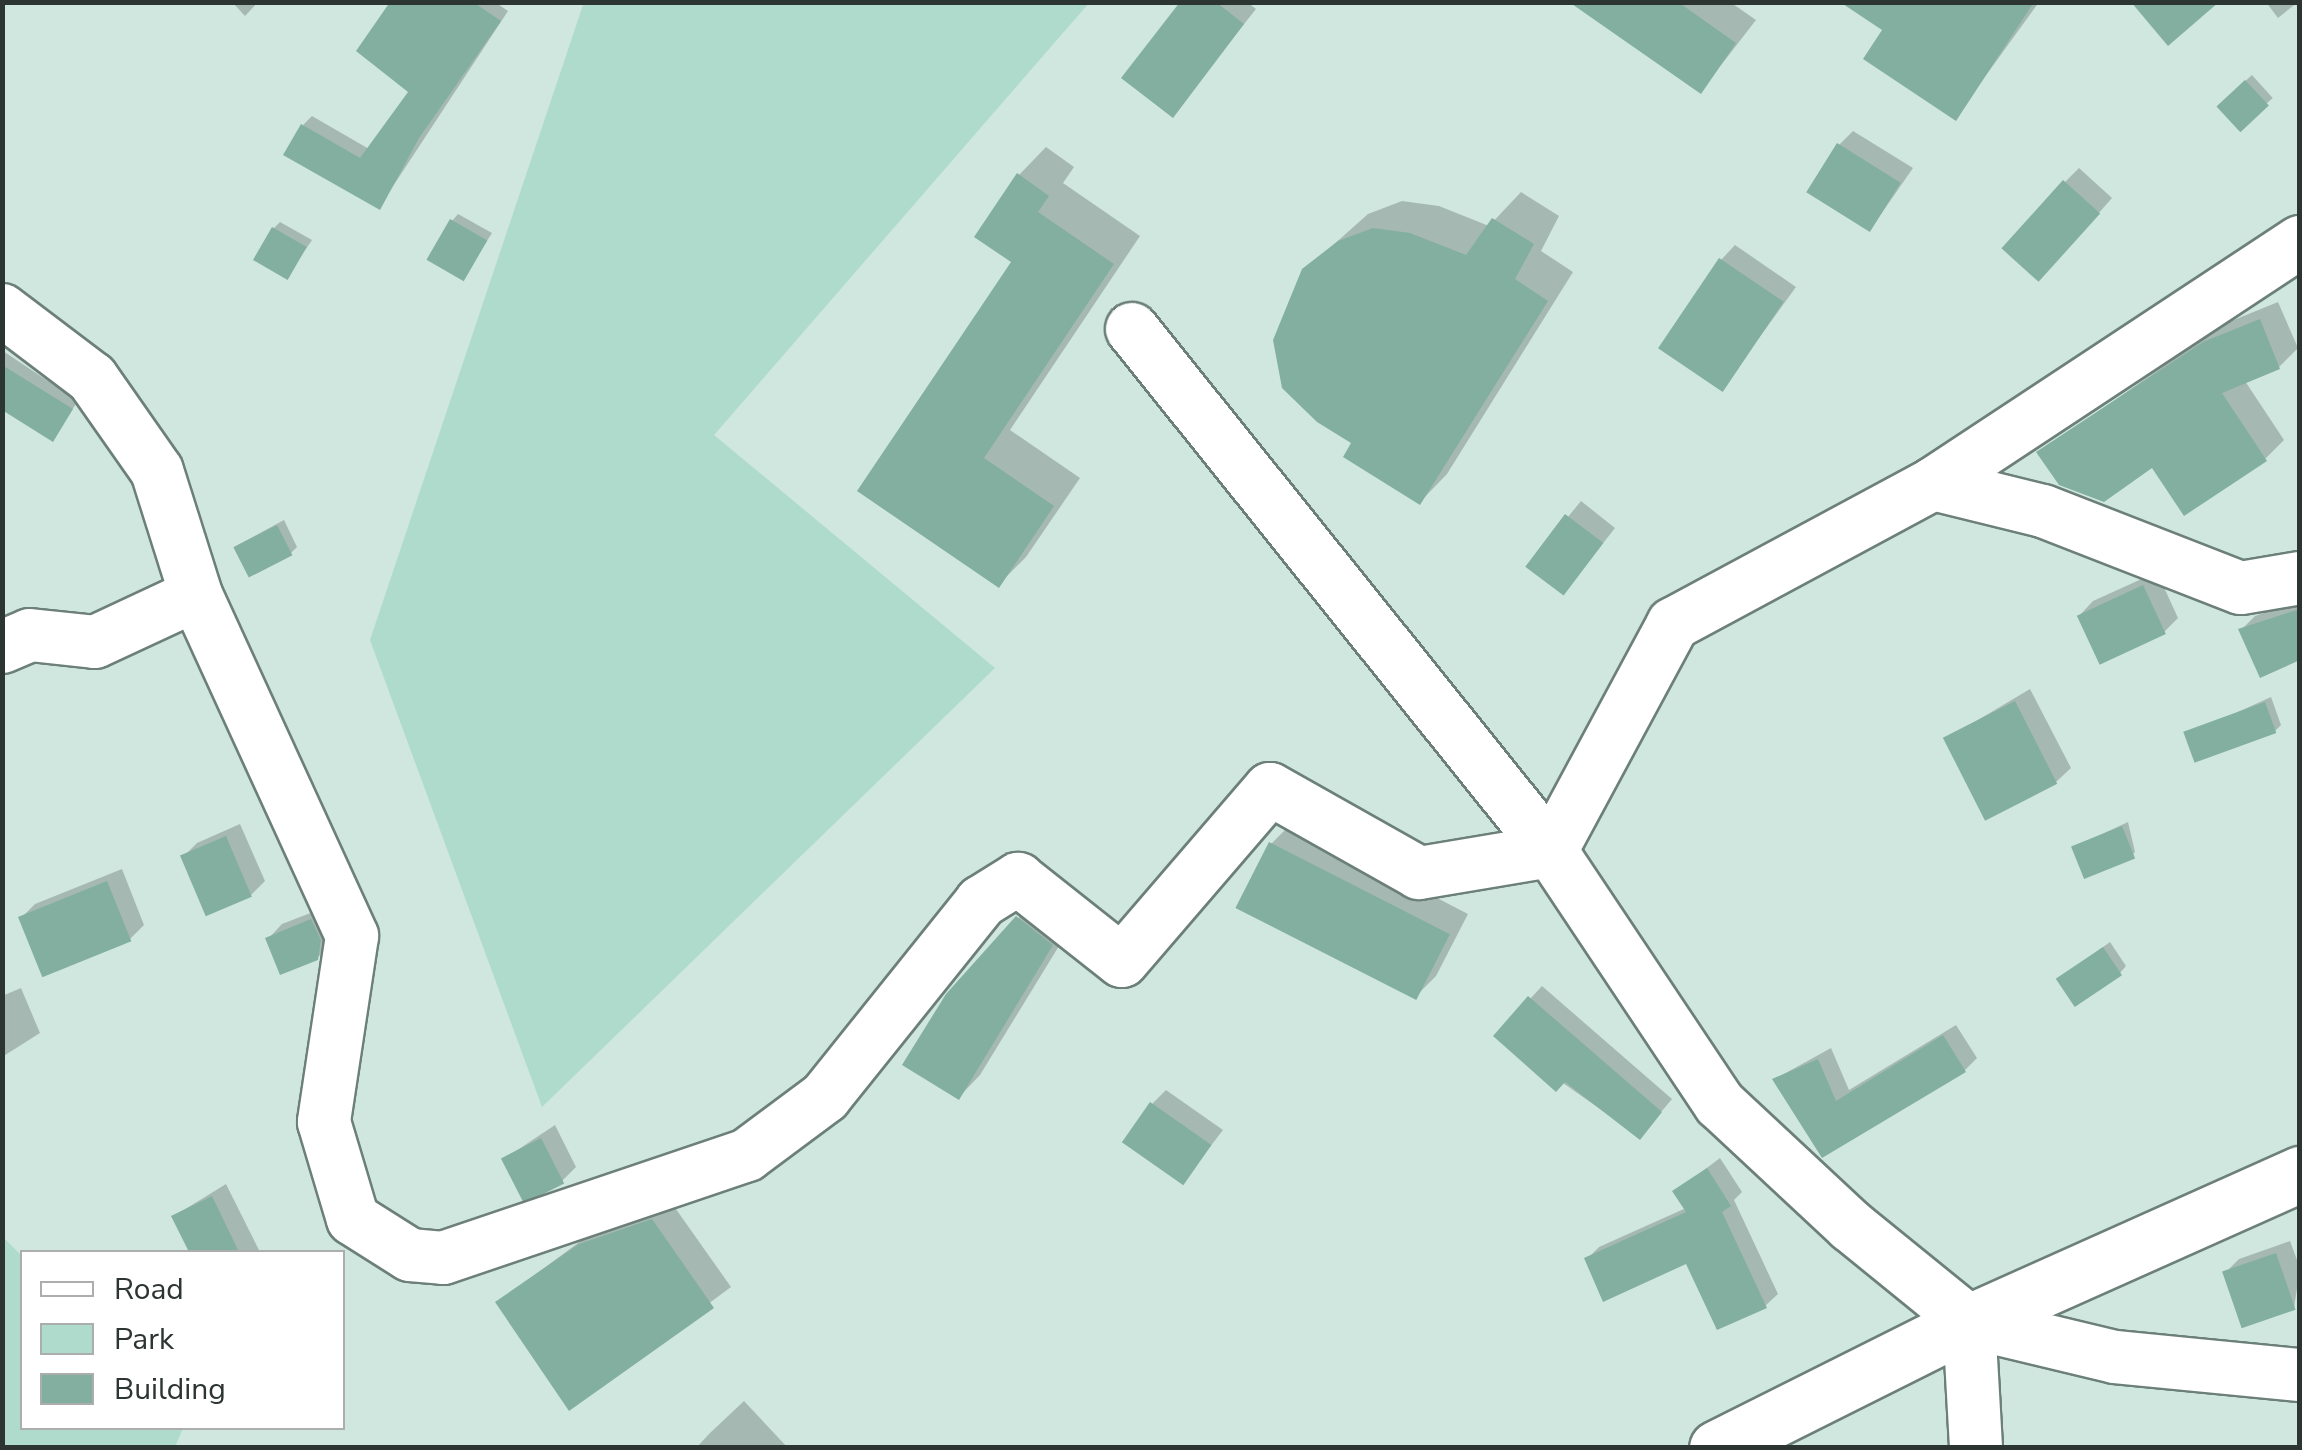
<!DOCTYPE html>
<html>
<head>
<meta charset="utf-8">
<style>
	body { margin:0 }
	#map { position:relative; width:2302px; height:1450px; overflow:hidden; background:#d0e7df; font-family:"Nunito Sans",sans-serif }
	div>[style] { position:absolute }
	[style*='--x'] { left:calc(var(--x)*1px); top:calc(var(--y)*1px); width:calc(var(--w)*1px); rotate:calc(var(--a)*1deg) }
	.green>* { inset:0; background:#aedbcc }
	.shadow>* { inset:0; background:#0003; transform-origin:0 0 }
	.building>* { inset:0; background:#82afa0; transform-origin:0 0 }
	.roads { filter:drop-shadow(2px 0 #6c8079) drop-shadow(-2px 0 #6c8079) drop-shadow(0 2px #6c8079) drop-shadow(0 -2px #6c8079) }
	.street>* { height:52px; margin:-26px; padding:0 26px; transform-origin:26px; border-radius:26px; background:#fff }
	.secondary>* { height:55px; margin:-27.5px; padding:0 27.5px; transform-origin:27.5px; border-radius:27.5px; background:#fff }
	span { translate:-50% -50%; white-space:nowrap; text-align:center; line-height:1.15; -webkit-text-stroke:8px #fff; paint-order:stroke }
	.frame { position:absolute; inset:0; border:5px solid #2d3532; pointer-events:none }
	.legend { position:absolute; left:20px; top:1250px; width:325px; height:180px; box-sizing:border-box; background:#fff; border:2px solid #abaead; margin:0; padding:12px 18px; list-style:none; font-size:30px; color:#2d3532 }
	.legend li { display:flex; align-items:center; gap:20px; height:50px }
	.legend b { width:50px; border:2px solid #abaead }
</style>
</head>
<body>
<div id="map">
	<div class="green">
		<i style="clip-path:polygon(584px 2px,1089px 3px,714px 435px,995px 668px,542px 1107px,370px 640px)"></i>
		<i style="clip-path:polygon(2px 1236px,22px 1256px,22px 1428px,183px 1428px,175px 1447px,3px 1447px)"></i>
	</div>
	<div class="shadow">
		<i style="clip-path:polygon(232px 2px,258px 2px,245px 16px)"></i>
		<i style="clip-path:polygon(393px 2px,495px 2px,508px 11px,380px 206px,303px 125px,312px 116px,369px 149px,412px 91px)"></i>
		<i style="clip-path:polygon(1183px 2px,1247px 2px,1256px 9px,1172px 115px)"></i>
		<i style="clip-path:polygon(1573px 2px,1730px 2px,1756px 20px,1701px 91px)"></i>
		<i style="clip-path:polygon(1864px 2px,2039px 2px,1955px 118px)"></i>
		<i style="clip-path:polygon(2266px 2px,2298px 2px,2278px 18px)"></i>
		<i style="left:2252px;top:75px;width:31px;height:45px;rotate:48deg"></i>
		<i style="clip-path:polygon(1853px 131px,1913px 168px,1870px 230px,1839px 145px)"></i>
		<i style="clip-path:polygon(1046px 147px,1074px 167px,1063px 183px,1140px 236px,1010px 430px,1080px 478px,1026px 557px,999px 584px,861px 490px,1015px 261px,1019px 175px)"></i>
		<i style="clip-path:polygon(2079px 168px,2112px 198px,2053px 265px,2065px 182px)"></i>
		<i style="clip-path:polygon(1521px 192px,1559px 216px,1541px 251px,1573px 272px,1447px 474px,1420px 502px,1355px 442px,1304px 271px,1368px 214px,1402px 201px,1439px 206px,1489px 226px)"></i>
		<i style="clip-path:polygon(458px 214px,492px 233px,464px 277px,452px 221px)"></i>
		<i style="clip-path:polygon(280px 222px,312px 240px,287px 277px,274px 228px)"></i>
		<i style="clip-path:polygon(1735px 245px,1796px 287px,1722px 389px,1721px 260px)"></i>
		<i style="clip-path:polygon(2278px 302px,2298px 348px,2279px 367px,2245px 381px,2284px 440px,2265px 459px,2153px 464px,2039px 453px,2224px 324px)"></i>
		<i style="clip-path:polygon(3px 351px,78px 401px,53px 438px,2px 404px)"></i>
		<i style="clip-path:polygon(1581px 501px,1615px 528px,1575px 579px,1528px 566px)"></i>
		<i style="clip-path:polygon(284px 520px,297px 547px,291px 553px,236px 546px)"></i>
		<i style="clip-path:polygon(2157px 572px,2178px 618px,2164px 632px,2079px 616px,2093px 601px)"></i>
		<i style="clip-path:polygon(2300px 600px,2300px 657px,2241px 630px,2255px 616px)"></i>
		<i style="clip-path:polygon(2030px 689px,2071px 768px,2056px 782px,1946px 739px)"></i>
		<i style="clip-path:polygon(2271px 697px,2281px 725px,2275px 731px,2187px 735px)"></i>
		<i style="clip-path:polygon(2128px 822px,2135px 852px,2129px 858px,2074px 847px)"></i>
		<i style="clip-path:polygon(1292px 823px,1468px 914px,1436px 976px,1415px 997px,1271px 844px)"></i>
		<i style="clip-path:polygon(240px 824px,265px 881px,251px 895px,183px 857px,197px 843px)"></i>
		<i style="clip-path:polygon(122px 869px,144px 925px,130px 939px,21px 918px,35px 904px)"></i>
		<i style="clip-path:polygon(1039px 896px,1073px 923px,980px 1075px,959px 1097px,948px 995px)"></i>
		<i style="clip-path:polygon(326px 907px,331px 944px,317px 958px,268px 939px,282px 924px)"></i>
		<i style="clip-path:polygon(2110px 942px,2126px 966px,2120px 973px,2059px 979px)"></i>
		<i style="clip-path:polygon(1542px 986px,1672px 1099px,1640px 1137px,1496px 1036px)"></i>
		<i style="clip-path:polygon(21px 988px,40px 1033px,2px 1057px,2px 996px)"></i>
		<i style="clip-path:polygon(1956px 1025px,1977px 1058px,1965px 1070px,1823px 1155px,1775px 1079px,1831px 1048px,1849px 1090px)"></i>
		<i style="clip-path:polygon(1166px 1090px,1223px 1130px,1183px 1182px,1152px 1104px)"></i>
		<i style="clip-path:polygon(555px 1125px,576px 1167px,562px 1181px,504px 1159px)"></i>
		<i style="clip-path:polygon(1720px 1158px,1742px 1192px,1734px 1200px,1778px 1294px,1765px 1306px,1688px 1260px,1587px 1259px,1599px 1247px,1686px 1208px,1675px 1192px)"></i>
		<i style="clip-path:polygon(226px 1184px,260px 1252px,191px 1252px,174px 1216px)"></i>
		<i style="clip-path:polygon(671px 1202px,731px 1287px,569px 1407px,498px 1302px,601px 1226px)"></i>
		<i style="clip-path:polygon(2290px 1241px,2300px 1268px,2294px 1308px,2225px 1273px,2239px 1259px)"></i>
		<i style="clip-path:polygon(744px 1401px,788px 1448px,696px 1448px,710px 1433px)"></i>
	</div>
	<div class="building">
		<i style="clip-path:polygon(390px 2px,473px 2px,501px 21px,419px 138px,380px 210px,283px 155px,301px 124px,360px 158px,408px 92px,356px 51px)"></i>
		<i style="clip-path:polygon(1180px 2px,1216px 2px,1244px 24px,1173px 118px,1121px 78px)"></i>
		<i style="clip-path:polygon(1569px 2px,1678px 2px,1736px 43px,1701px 94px)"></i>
		<i style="clip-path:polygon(1840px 2px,2034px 2px,1956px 121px,1863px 59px,1882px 30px)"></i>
		<i style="clip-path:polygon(2131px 2px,2219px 2px,2168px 46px)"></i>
		<i style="left:2245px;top:80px;width:35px;height:39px;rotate:47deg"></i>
		<i style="left:1837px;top:143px;width:75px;height:58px;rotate:32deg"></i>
		<i style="clip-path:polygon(1017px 173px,1049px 196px,1038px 212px,1114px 264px,984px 458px,1054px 506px,999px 588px,857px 491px,1011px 262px,974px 237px)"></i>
		<i style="left:2063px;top:180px;width:50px;height:92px;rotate:42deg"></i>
		<i style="clip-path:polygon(1492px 218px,1534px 244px,1515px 279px,1548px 301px,1420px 505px,1343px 457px,1351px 443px,1317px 422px,1282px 388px,1273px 340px,1302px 269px,1338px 241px,1373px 228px,1410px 233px,1466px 255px)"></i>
		<i style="left:450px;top:219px;width:43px;height:47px;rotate:30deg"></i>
		<i style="left:272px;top:227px;width:40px;height:38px;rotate:30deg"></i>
		<i style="left:1719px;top:258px;width:78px;height:109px;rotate:34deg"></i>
		<i style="clip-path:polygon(2260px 319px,2280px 369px,2222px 393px,2267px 461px,2184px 516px,2152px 468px,2104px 502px,2059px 485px,2036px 452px,2203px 342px)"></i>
		<i style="clip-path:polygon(2px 365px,73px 409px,53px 442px,2px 410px)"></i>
		<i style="left:1565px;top:514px;width:48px;height:66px;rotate:37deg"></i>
		<i style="left:277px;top:525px;width:34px;height:49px;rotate:63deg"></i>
		<i style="left:2143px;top:585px;width:54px;height:73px;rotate:65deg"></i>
		<i style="clip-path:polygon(2300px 609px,2300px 660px,2260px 678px,2238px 629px)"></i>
		<i style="left:2015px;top:701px;width:93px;height:81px;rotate:63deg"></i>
		<i style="left:2265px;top:702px;width:33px;height:87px;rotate:70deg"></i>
		<i style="left:2122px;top:826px;width:35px;height:55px;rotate:68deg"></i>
		<i style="left:226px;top:836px;width:66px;height:50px;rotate:67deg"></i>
		<i style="left:1269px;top:842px;width:203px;height:74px;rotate:27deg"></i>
		<i style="left:107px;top:881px;width:65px;height:96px;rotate:68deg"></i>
		<i style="clip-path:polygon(1016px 916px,1053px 945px,959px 1100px,902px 1065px,946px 994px)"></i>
		<i style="clip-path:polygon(311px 919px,321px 940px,318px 960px,280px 975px,265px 938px)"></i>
		<i style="left:2103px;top:947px;width:34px;height:57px;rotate:56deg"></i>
		<i style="clip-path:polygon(1528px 996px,1662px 1112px,1640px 1140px,1565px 1082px,1556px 1092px,1493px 1036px)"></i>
		<i style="clip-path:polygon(1943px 1035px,1966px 1072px,1822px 1158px,1772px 1079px,1818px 1059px,1836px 1101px)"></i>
		<i style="left:1150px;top:1102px;width:75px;height:49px;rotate:35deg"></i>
		<i style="left:541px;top:1138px;width:51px;height:45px;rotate:63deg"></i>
		<i style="clip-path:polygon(1707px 1168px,1731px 1206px,1722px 1212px,1767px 1308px,1717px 1330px,1686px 1264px,1603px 1302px,1584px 1258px,1686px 1212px,1672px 1191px)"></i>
		<i style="clip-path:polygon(212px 1196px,239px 1252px,189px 1252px,171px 1216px)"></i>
		<i style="clip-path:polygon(652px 1219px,714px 1308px,569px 1411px,495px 1302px,579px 1244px)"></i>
		<i style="left:2276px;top:1253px;width:60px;height:57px;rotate:71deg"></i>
	</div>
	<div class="roads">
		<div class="street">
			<i style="--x:2;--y:310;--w:113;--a:37.1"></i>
			<i style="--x:92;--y:378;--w:113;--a:55"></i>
			<i style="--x:157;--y:471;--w:130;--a:72.5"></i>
			<i style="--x:196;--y:595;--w:375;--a:65.4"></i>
			<i style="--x:352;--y:936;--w:188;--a:98.6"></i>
			<i style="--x:324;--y:1122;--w:101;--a:73.4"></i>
			<i style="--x:353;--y:1219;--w:67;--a:32.3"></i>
			<i style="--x:410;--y:1255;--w:33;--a:5"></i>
			<i style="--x:443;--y:1258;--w:321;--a:-18.7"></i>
			<i style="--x:747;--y:1155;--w:97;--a:-36.6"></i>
			<i style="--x:825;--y:1097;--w:250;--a:-51.3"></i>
			<i style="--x:981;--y:902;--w:44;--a:-31.9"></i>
			<i style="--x:1018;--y:879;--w:132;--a:38.3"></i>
			<i style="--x:1122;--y:961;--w:227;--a:-49.3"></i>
			<i style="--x:1270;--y:789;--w:171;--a:29.4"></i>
			<i style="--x:1419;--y:873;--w:134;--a:-9.5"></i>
			<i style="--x:1551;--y:851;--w:258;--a:-61.7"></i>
			<i style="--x:1673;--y:624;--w:295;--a:-28.3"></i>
			<i style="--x:1933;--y:484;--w:440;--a:-33.4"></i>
			<i style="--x:1132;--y:329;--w:669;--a:51.25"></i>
			<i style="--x:1551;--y:851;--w:304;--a:56.3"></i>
			<i style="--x:1720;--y:1104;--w:179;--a:43"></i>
			<i style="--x:1851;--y:1226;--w:152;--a:39.1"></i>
			<i style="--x:1969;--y:1322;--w:150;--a:13.5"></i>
			<i style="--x:2115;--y:1357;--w:186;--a:5.6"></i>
			<i style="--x:1933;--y:484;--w:113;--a:13.8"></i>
			<i style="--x:2043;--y:511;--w:212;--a:21.3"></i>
			<i style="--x:2241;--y:588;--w:60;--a:-9.6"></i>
			<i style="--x:2;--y:647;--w:30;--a:-23"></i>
			<i style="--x:30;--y:635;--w:65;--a:6.1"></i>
			<i style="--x:95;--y:642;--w:111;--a:-25"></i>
			<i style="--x:1969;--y:1322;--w:126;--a:86.8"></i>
		</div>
		<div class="secondary">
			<i style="--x:1717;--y:1448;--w:282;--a:-26.6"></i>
			<i style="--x:1969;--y:1322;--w:363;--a:-24.1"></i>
		</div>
	</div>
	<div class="frame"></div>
	<ul class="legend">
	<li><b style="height:12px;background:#fff"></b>Road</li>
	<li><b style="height:28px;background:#aedbcc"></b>Park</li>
	<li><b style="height:28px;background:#82afa0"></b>Building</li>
	</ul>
</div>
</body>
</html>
